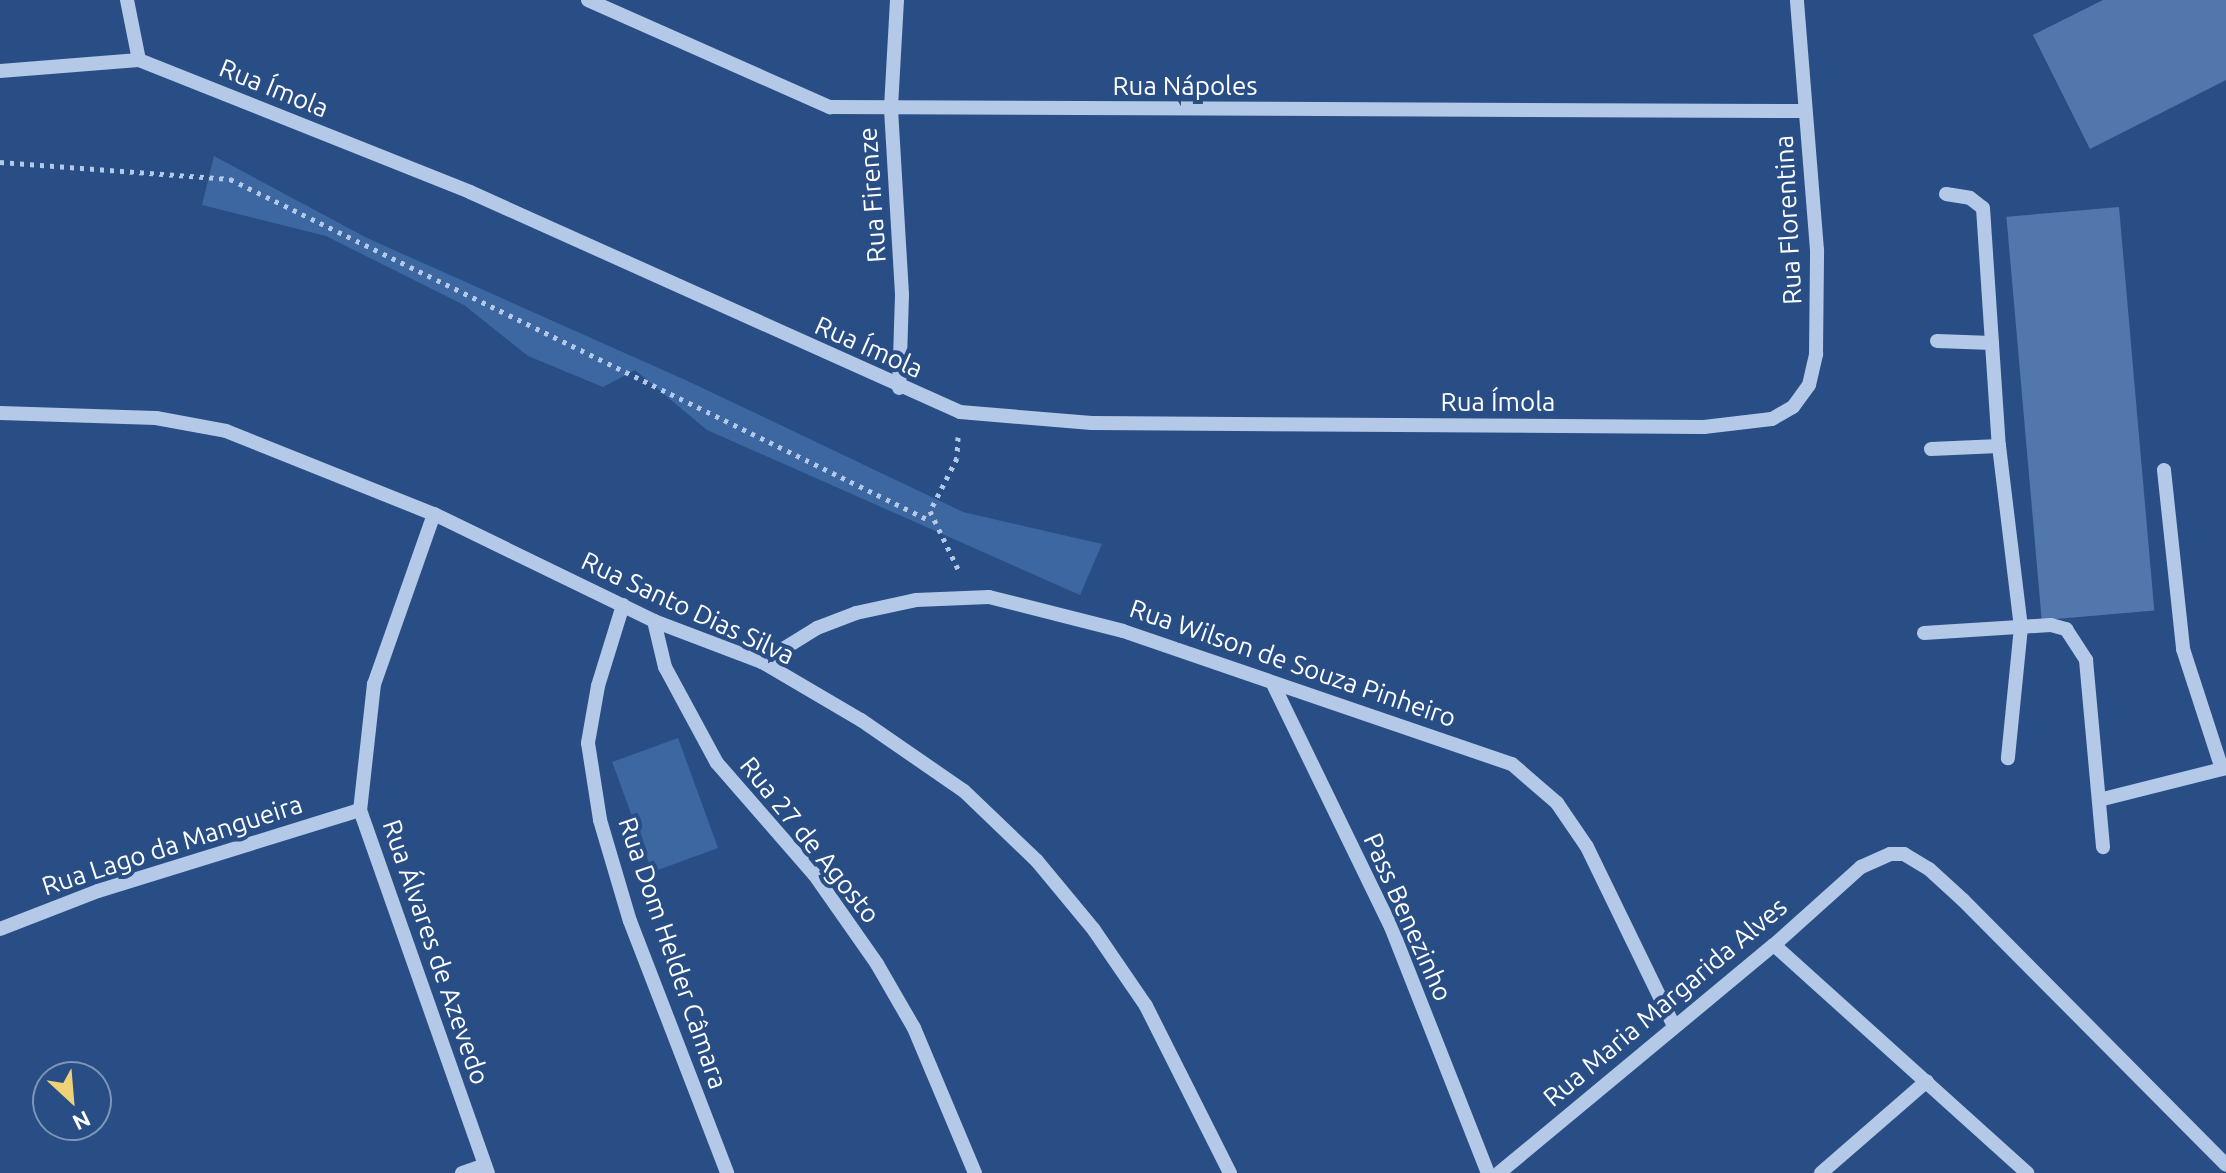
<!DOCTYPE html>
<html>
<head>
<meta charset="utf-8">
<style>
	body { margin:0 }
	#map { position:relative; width:2226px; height:1173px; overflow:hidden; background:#284e85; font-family:Ubuntu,sans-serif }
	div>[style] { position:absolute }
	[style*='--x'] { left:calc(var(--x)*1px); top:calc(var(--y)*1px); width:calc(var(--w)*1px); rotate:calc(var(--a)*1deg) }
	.green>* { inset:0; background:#3d67a1; transform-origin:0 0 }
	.building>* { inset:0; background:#5177ac; transform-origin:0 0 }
	.path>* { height:5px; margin-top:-2.5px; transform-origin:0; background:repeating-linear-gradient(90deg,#b3c9e7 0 4px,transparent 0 10px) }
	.minor>* { height:14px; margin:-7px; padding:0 7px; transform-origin:7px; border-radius:7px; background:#b3c9e7 }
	span { translate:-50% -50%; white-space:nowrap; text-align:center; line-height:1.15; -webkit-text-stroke:8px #284e85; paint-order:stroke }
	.street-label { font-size:26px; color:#fff }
	.north { position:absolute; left:32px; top:1061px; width:80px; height:80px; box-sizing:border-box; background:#284e85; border:2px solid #7e95b6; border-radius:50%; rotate:154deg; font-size:22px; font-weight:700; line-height:32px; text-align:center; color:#fff }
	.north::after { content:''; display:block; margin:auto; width:28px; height:36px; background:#efd179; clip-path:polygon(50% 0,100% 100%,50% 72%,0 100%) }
</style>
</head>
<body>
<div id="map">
	<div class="green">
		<i style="clip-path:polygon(214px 156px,367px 238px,692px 383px,963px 512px,1102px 544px,1080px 595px,707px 430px,635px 370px,603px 387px,528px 356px,464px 305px,326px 236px,202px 205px)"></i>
		<i style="left:678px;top:738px;width:117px;height:70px;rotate:70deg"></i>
	</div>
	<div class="building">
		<i style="clip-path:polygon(2103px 0,2226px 0,2226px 80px,2090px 149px,2033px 35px)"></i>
		<i style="left:2119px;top:207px;width:405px;height:113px;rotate:85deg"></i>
	</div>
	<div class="path">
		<i style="--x:0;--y:162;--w:231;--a:4.2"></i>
		<i style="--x:230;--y:179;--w:780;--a:26.01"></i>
		<i style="--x:958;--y:437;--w:21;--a:93"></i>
		<i style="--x:957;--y:458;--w:59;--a:117"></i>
		<i style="--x:930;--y:511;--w:69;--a:64.2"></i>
	</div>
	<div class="minor">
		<i style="--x:127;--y:0;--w:61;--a:78.7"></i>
		<i style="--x:588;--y:0;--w:265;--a:23.9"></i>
		<i style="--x:830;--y:107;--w:975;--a:0.24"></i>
		<i style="--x:897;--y:0;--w:109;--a:93.2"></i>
		<i style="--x:891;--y:109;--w:186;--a:86.6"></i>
		<i style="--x:902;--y:295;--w:93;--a:91.8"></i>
		<i style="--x:0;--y:71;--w:139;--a:-4.5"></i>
		<i style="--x:139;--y:60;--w:356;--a:21.7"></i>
		<i style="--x:470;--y:192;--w:537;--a:24.18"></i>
		<i style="--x:960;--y:412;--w:132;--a:4.8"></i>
		<i style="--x:1092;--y:423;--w:612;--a:0.37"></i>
		<i style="--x:1704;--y:427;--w:68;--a:-6.7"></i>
		<i style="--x:1772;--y:419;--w:24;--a:-30"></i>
		<i style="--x:1793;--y:407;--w:27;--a:-54"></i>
		<i style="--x:1809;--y:385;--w:32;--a:-77"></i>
		<i style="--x:1816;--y:354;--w:104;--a:-89.4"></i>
		<i style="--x:1817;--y:250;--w:251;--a:-94.6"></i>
		<i style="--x:1946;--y:194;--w:24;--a:9"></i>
		<i style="--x:1970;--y:198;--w:16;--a:38"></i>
		<i style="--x:1983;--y:208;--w:239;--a:86.2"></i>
		<i style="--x:1999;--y:446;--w:182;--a:83.1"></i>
		<i style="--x:2021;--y:627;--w:132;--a:95.7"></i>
		<i style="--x:1937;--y:341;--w:55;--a:2.1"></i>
		<i style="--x:0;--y:413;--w:156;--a:1.8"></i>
		<i style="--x:156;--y:418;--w:71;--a:10.5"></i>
		<i style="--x:226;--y:431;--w:224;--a:21.8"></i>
		<i style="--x:434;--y:514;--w:245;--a:25.9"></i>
		<i style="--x:654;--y:621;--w:116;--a:20.8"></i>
		<i style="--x:762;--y:662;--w:115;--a:30.4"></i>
		<i style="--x:861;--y:720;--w:125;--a:34.6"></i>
		<i style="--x:964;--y:791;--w:101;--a:43.8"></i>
		<i style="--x:1037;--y:861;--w:89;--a:50.4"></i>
		<i style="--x:1094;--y:930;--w:92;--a:55.6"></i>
		<i style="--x:1146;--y:1006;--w:187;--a:63.3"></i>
		<i style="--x:1931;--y:449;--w:68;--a:-2.5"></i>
		<i style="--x:2164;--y:470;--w:180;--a:83.9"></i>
		<i style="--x:2183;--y:649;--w:126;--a:72"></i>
		<i style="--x:434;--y:514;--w:180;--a:109.4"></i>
		<i style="--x:374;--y:684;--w:127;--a:96.3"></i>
		<i style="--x:360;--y:810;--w:385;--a:70.6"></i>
		<i style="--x:623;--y:605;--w:85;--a:107.2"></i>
		<i style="--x:598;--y:686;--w:58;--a:100"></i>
		<i style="--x:588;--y:743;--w:78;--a:81.1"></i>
		<i style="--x:600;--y:820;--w:105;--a:73.5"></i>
		<i style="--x:630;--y:921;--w:270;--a:68.9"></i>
		<i style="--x:654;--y:621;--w:47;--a:76.6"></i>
		<i style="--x:665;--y:667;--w:109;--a:61.6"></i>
		<i style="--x:717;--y:763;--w:147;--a:48.9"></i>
		<i style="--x:814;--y:874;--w:110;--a:55"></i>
		<i style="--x:877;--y:964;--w:74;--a:60"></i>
		<i style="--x:914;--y:1028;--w:157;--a:67.2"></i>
		<i style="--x:1924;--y:633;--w:127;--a:-3.6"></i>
		<i style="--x:2051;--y:625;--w:16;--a:15"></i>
		<i style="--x:2066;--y:629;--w:37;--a:57"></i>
		<i style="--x:2086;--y:660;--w:188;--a:84.8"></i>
		<i style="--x:762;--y:662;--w:65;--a:-31.7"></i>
		<i style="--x:817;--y:628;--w:42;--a:-21"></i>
		<i style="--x:856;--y:613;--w:61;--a:-12.2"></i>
		<i style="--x:916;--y:600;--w:73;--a:-2.4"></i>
		<i style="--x:989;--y:597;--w:138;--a:14.2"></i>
		<i style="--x:1123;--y:631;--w:411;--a:18.9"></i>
		<i style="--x:1512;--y:764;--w:60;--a:40.9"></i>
		<i style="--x:1557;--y:803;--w:53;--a:55.7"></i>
		<i style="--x:1587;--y:847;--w:199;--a:64.1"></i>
		<i style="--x:1274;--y:686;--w:268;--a:64.1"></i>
		<i style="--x:1391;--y:927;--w:264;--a:68.5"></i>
		<i style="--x:2099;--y:800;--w:131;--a:-14.1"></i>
		<i style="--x:0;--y:929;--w:105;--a:-21.2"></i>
		<i style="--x:98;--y:891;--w:274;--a:-17.2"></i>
		<i style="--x:1774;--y:945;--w:341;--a:42"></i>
		<i style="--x:462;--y:1173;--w:24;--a:-19"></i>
		<i style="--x:1499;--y:1173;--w:357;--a:-39.7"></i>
		<i style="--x:1774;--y:945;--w:117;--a:-41.9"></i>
		<i style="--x:1861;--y:867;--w:32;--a:-24"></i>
		<i style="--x:1890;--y:854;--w:14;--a:0"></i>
		<i style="--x:1904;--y:854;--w:29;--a:31"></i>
		<i style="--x:1929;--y:869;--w:46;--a:42.4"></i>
		<i style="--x:1963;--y:900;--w:373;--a:45.2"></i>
		<i style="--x:1821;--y:1173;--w:140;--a:-41"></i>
	</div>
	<div class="street-label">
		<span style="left:1185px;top:86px">Rua Nápoles</span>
		<span style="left:274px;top:88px;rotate:22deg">Rua Ímola</span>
		<span style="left:872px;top:195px;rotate:-94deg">Rua Firenze</span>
		<span style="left:1788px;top:220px;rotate:-93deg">Rua Florentina</span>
		<span style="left:869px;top:347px;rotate:24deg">Rua Ímola</span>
		<span style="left:1498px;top:402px">Rua Ímola</span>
		<span style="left:688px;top:608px;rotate:25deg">Rua Santo Dias Silva</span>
		<span style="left:1293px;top:663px;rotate:19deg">Rua Wilson de Souza Pinheiro</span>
		<span style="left:810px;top:840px;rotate:51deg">Rua 27 de Agosto</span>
		<span style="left:172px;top:845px;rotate:-18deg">Rua Lago da Mangueira</span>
		<span style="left:1408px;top:917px;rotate:66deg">Pass Benezinho</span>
		<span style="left:436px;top:952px;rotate:71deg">Rua Álvares de Azevedo</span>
		<span style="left:673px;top:953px;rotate:71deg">Rua Dom Helder Câmara</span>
		<span style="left:1665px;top:1002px;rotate:-40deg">Rua Maria Margarida Alves</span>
	</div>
	<div class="north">N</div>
</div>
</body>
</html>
